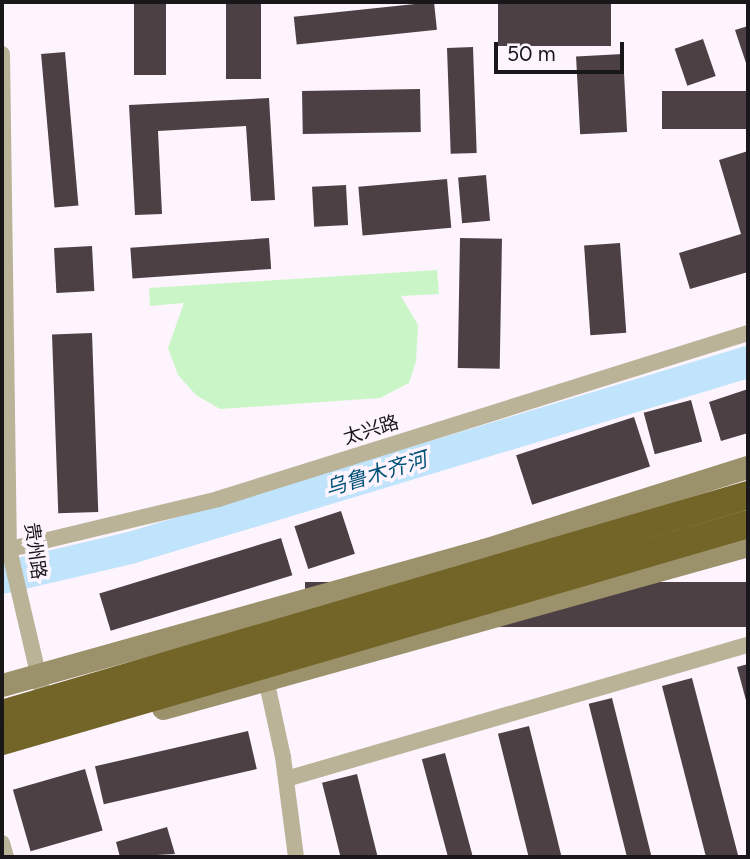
<!DOCTYPE html>
<html>
<head>
<meta charset="utf-8">
<style>
	body { margin:0 }
	#map { position:relative; width:750px; height:859px; overflow:hidden; background:#fdf4fe; font-family:Figtree,"Noto Sans SC",sans-serif }
	div>[style] { position:absolute }
	[style*='--x'] { left:calc(var(--x)*1px); top:calc(var(--y)*1px); width:calc(var(--w)*1px); rotate:calc(var(--a)*1deg) }
	.green>* { inset:0; background:#caf6c7 }
	.river>* { height:32px; margin:-16px; padding:0 16px; transform-origin:16px; border-radius:16px; background:#c0e4fc }
	.building>* { inset:0; background:#4d4045; transform-origin:0 0 }
	.street>* { height:16px; margin:-8px; padding:0 8px; transform-origin:8px; border-radius:8px; background:#bab398 }
	.secondary>* { height:23px; margin:-11.5px; padding:0 11.5px; transform-origin:11.5px; border-radius:11.5px; background:#9b916a }
	.highway-bridge>* { height:28px; margin:-14px; padding:0 14px; transform-origin:14px; border-radius:14px; background:#736427 }
	span { translate:-50% -50%; white-space:nowrap; text-align:center; line-height:1.15; -webkit-text-stroke:7px #fdf4fe; paint-order:stroke }
	.street-label { font-size:19px; color:#1a171b }
	.water-label { font-size:21px; color:#005276; font-style:italic }
	.frame { position:absolute; inset:0; border:4px solid #1a171b; pointer-events:none }
	.scale { position:absolute; left:494px; top:42px; width:130px; height:32px; box-sizing:border-box; border:4px solid #1a171b; border-top:0; padding-left:9px; font-size:21px; line-height:24px; white-space:nowrap; color:#1a171b; -webkit-text-stroke:5px #fdf4fe; paint-order:stroke }
</style>
</head>
<body>
<div id="map">
	<div class="green">
		<i style="clip-path:polygon(437px 270px,439px 294px,401px 296px,418px 325px,416px 361px,409px 383px,380px 398px,220px 409px,196px 395px,178px 375px,168px 348px,184px 303px,150px 306px,149px 288px)"></i>
	</div>
	<div class="river">
		<i style="--x:2;--y:578;--w:131;--a:-13.2"></i>
		<i style="--x:130;--y:548;--w:645;--a:-16.75"></i>
	</div>
	<div class="building">
		<i style="left:134px;top:2px;width:32px;height:73px"></i>
		<i style="left:226px;top:2px;width:35px;height:77px"></i>
		<i style="left:434px;top:2px;width:28px;height:141px;rotate:84deg"></i>
		<i style="left:498px;top:2px;width:113px;height:44px"></i>
		<i style="clip-path:polygon(748px 26px,748px 62px,746px 63px,735px 30px)"></i>
		<i style="left:703px;top:39px;width:39px;height:30px;rotate:71deg"></i>
		<i style="left:473px;top:47px;width:106px;height:26px;rotate:88deg"></i>
		<i style="left:65px;top:52px;width:154px;height:24px;rotate:85deg"></i>
		<i style="left:623px;top:54px;width:78px;height:47px;rotate:87deg"></i>
		<i style="left:420px;top:89px;width:43px;height:118px;rotate:89deg"></i>
		<i style="left:748px;top:91px;width:38px;height:86px;rotate:90deg"></i>
		<i style="clip-path:polygon(269px 98px,275px 200px,251px 201px,246px 126px,158px 131px,162px 214px,135px 215px,129px 105px)"></i>
		<i style="clip-path:polygon(748px 151px,748px 272px,690px 289px,679px 253px,741px 234px,719px 160px)"></i>
		<i style="left:486px;top:175px;width:46px;height:28px;rotate:85deg"></i>
		<i style="left:447px;top:179px;width:49px;height:89px;rotate:85deg"></i>
		<i style="left:346px;top:185px;width:40px;height:34px;rotate:87deg"></i>
		<i style="left:269px;top:238px;width:31px;height:139px;rotate:86deg"></i>
		<i style="left:460px;top:238px;width:42px;height:130px;rotate:1deg"></i>
		<i style="left:620px;top:243px;width:90px;height:36px;rotate:86deg"></i>
		<i style="left:92px;top:246px;width:45px;height:38px;rotate:87deg"></i>
		<i style="left:92px;top:333px;width:179px;height:40px;rotate:88deg"></i>
		<i style="clip-path:polygon(748px 389px,748px 433px,721px 441px,709px 402px)"></i>
		<i style="left:691px;top:400px;width:43px;height:49px;rotate:75deg"></i>
		<i style="left:634px;top:417px;width:52px;height:124px;rotate:72deg"></i>
		<i style="left:341px;top:511px;width:45px;height:49px;rotate:72deg"></i>
		<i style="left:281px;top:538px;width:39px;height:190px;rotate:73deg"></i>
		<i style="left:748px;top:582px;width:45px;height:443px;rotate:90deg"></i>
		<i style="clip-path:polygon(748px 664px,748px 704px,747px 704px,737px 667px)"></i>
		<i style="clip-path:polygon(692px 678px,738px 855px,729px 857px,706px 857px,662px 686px)"></i>
		<i style="left:612px;top:698px;width:164px;height:24px;rotate:76deg"></i>
		<i style="left:529px;top:726px;width:135px;height:32px;rotate:76deg"></i>
		<i style="left:248px;top:731px;width:39px;height:157px;rotate:77deg"></i>
		<i style="left:445px;top:753px;width:108px;height:24px;rotate:75deg"></i>
		<i style="left:85px;top:769px;width:64px;height:75px;rotate:74deg"></i>
		<i style="left:357px;top:774px;width:86px;height:36px;rotate:76deg"></i>
		<i style="clip-path:polygon(167px 827px,175px 854px,120px 857px,116px 842px)"></i>
	</div>
	<div class="street">
		<i style="--x:2;--y:54;--w:495;--a:89.2"></i>
		<i style="--x:9;--y:549;--w:163;--a:76.9"></i>
		<i style="--x:2;--y:551;--w:222;--a:-13.5"></i>
		<i style="--x:218;--y:499;--w:555;--a:-17.39"></i>
		<i style="--x:266;--y:679;--w:80;--a:77.7"></i>
		<i style="--x:283;--y:757;--w:101;--a:82.6"></i>
		<i style="--x:286;--y:779;--w:481;--a:-16.2"></i>
		<i style="--x:2;--y:843;--w:15;--a:74"></i>
	</div>
	<div class="secondary">
		<i style="--x:2;--y:685;--w:501;--a:-15.65"></i>
		<i style="--x:484;--y:550;--w:277;--a:-17.5"></i>
		<i style="--x:163;--y:708;--w:607;--a:-15.57"></i>
	</div>
	<div class="highway-bridge">
		<i style="--x:2;--y:714;--w:777;--a:-16.36"></i>
		<i style="--x:2;--y:741;--w:777;--a:-16.22"></i>
	</div>
	<div class="street-label">
		<span style="left:371px;top:430px;rotate:-17deg">太兴路</span>
		<span style="left:35px;top:551px;rotate:82deg">贵州路</span>
	</div>
	<div class="water-label">
		<span style="left:376px;top:474px;rotate:-17deg">乌鲁木齐河</span>
	</div>
	<div class="frame"></div>
	<div class="scale">50 m</div>
</div>
</body>
</html>
